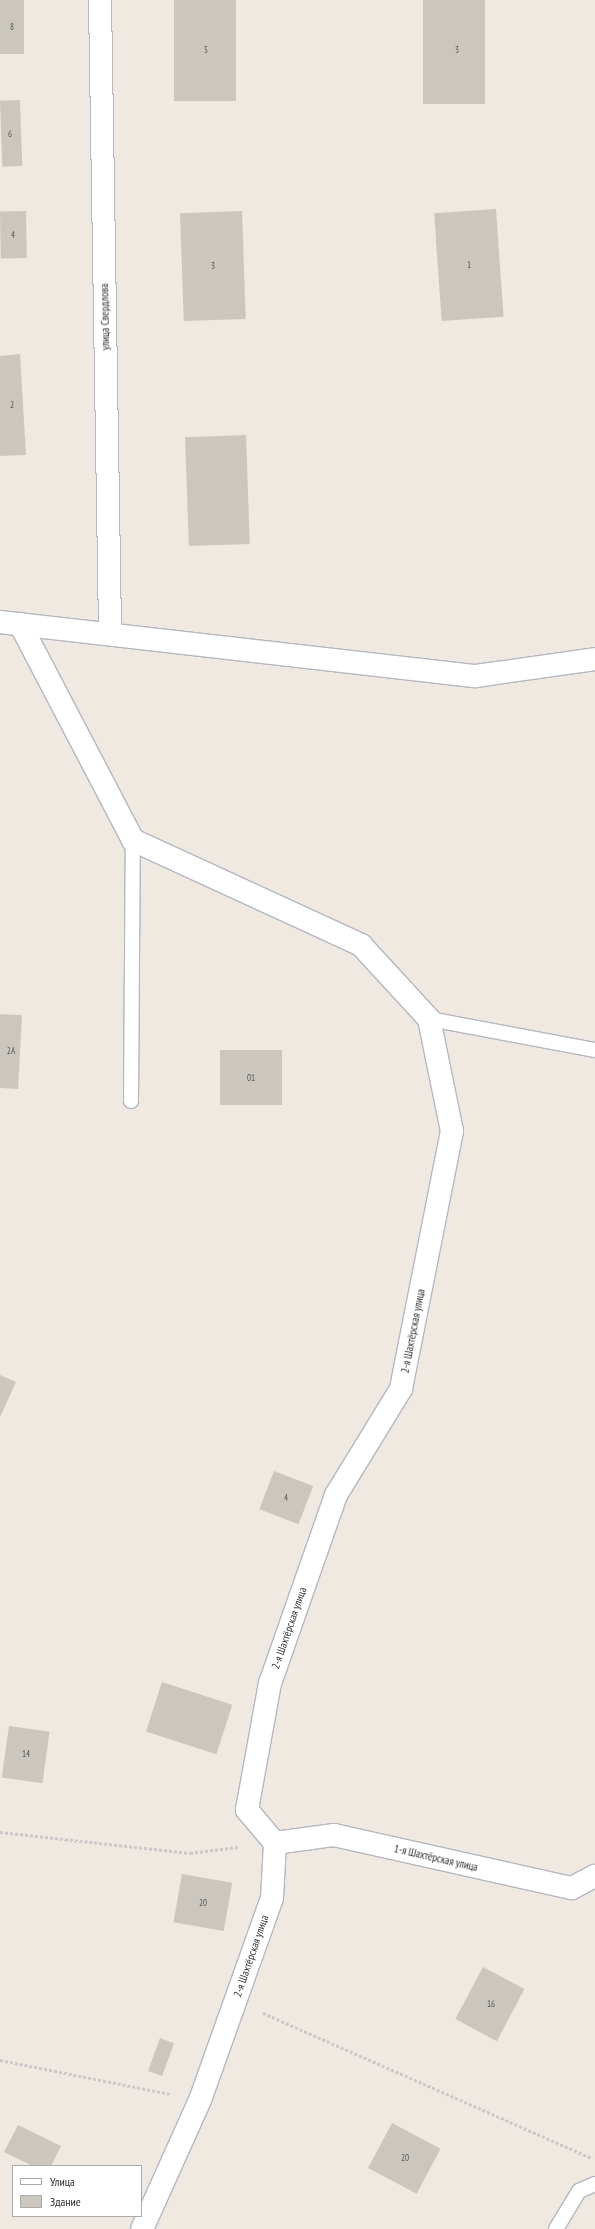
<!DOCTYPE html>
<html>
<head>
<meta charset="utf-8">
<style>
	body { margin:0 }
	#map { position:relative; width:595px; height:2229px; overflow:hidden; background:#efe9e1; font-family:"PT Sans Narrow",sans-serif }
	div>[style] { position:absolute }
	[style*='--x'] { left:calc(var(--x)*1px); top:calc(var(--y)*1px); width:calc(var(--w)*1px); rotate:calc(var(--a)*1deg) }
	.building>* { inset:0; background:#cbc7bf; transform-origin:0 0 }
	.path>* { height:2.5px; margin-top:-1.25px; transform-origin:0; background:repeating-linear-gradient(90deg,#c9c9c9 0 3px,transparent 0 5px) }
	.roads { filter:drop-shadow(1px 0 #b4b7c1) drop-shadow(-1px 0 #b4b7c1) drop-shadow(0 1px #b4b7c1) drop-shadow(0 -1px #b4b7c1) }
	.service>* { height:14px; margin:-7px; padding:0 7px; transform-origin:7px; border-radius:7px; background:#fff }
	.minor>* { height:22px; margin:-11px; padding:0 11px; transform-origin:11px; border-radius:11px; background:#fff }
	span { translate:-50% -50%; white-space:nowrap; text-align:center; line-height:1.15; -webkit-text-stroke:3px #fff; paint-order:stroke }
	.number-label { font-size:9px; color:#555452 }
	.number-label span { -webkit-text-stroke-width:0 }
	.street-label { font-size:11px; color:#2e2e2e }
	.legend { position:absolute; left:12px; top:2165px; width:130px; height:52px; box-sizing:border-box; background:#fff; border:1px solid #ababab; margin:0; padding:5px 7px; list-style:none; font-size:12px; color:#2e2e2e }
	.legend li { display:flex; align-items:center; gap:8px; height:20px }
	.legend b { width:20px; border:1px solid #ababab }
</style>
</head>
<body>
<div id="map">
	<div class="building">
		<i style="left:0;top:0;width:24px;height:54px"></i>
		<i style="left:174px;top:0;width:62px;height:101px"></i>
		<i style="left:423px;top:0;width:62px;height:104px"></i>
		<i style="left:20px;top:100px;width:66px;height:20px;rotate:88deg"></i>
		<i style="left:496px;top:209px;width:108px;height:62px;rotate:86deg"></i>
		<i style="left:26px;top:211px;width:47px;height:26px;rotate:89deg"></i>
		<i style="left:242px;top:211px;width:108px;height:62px;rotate:88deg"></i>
		<i style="clip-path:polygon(20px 354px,26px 455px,0 456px,0 356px)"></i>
		<i style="left:246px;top:435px;width:109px;height:61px;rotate:88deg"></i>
		<i style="left:0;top:1014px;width:22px;height:74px;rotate:3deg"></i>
		<i style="left:282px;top:1050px;width:55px;height:62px;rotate:90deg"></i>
		<i style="clip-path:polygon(0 1375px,16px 1382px,0 1417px)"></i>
		<i style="left:274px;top:1471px;width:42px;height:41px;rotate:21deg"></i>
		<i style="left:162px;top:1682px;width:74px;height:52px;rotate:18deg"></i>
		<i style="left:9px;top:1726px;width:41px;height:52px;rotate:8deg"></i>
		<i style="left:182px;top:1874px;width:51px;height:49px;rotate:10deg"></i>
		<i style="left:483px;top:1967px;width:47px;height:59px;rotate:28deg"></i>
		<i style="left:160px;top:2038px;width:15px;height:35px;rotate:20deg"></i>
		<i style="left:392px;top:2123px;width:55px;height:51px;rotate:28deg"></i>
		<i style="clip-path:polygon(18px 2125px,61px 2146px,51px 2166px,33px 2166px,4px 2152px)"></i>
	</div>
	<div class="path">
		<i style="--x:0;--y:1832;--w:191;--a:6.3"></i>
		<i style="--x:190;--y:1853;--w:48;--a:-7.1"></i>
		<i style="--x:263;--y:2013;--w:360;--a:23.8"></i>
		<i style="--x:0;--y:2060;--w:173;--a:11.3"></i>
	</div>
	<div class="roads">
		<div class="service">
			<i style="--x:429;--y:1019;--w:169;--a:10.6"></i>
			<i style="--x:131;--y:1101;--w:261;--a:-89.6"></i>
			<i style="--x:556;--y:2229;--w:44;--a:-58.8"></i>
			<i style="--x:579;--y:2191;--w:17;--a:-24"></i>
		</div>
		<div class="minor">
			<i style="--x:100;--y:0;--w:633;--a:89.09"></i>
			<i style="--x:0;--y:622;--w:479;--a:6.5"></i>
			<i style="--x:476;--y:676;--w:120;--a:-8.1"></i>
			<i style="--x:20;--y:624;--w:244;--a:62.4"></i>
			<i style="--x:133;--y:840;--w:251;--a:24.7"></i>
			<i style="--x:361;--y:945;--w:100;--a:47.4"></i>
			<i style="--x:429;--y:1019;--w:114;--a:78.4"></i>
			<i style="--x:452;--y:1131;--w:263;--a:101.2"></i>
			<i style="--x:401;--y:1389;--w:124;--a:121.5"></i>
			<i style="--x:336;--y:1495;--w:199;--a:109.3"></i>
			<i style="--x:270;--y:1683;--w:129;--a:100.3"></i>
			<i style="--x:247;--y:1810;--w:43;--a:49.7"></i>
			<i style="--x:275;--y:1843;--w:55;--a:93.1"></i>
			<i style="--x:272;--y:1898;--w:214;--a:109.6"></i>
			<i style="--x:200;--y:2100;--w:141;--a:114.2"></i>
			<i style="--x:275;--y:1843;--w:60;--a:-7.7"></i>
			<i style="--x:334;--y:1835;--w:244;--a:12.6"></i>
			<i style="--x:572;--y:1888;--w:26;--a:-28"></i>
		</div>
	</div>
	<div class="number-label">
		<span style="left:12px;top:27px">8</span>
		<span style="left:206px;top:50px">5</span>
		<span style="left:457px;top:50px">3</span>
		<span style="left:10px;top:134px">6</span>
		<span style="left:13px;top:235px">4</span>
		<span style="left:469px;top:265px">1</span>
		<span style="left:213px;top:266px">3</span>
		<span style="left:12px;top:405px">2</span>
		<span style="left:11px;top:1051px">2А</span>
		<span style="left:251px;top:1078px">01</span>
		<span style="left:286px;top:1498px">4</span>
		<span style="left:26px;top:1754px">14</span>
		<span style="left:203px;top:1903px">20</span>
		<span style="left:491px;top:2004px">16</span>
		<span style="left:405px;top:2158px">20</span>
	</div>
	<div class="street-label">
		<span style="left:105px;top:317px;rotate:-91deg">улица Свердлова</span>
		<span style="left:413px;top:1331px;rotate:-79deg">2-я Шахтёрская улица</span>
		<span style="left:289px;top:1628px;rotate:-71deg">2-я Шахтёрская улица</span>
		<span style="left:436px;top:1858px;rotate:13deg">1-я Шахтёрская улица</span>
		<span style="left:251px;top:1956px;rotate:-71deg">2-я Шахтёрская улица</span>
	</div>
	<ul class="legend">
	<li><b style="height:5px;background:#fff"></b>Улица</li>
	<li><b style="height:11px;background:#cbc7bf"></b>Здание</li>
	</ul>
</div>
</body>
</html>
